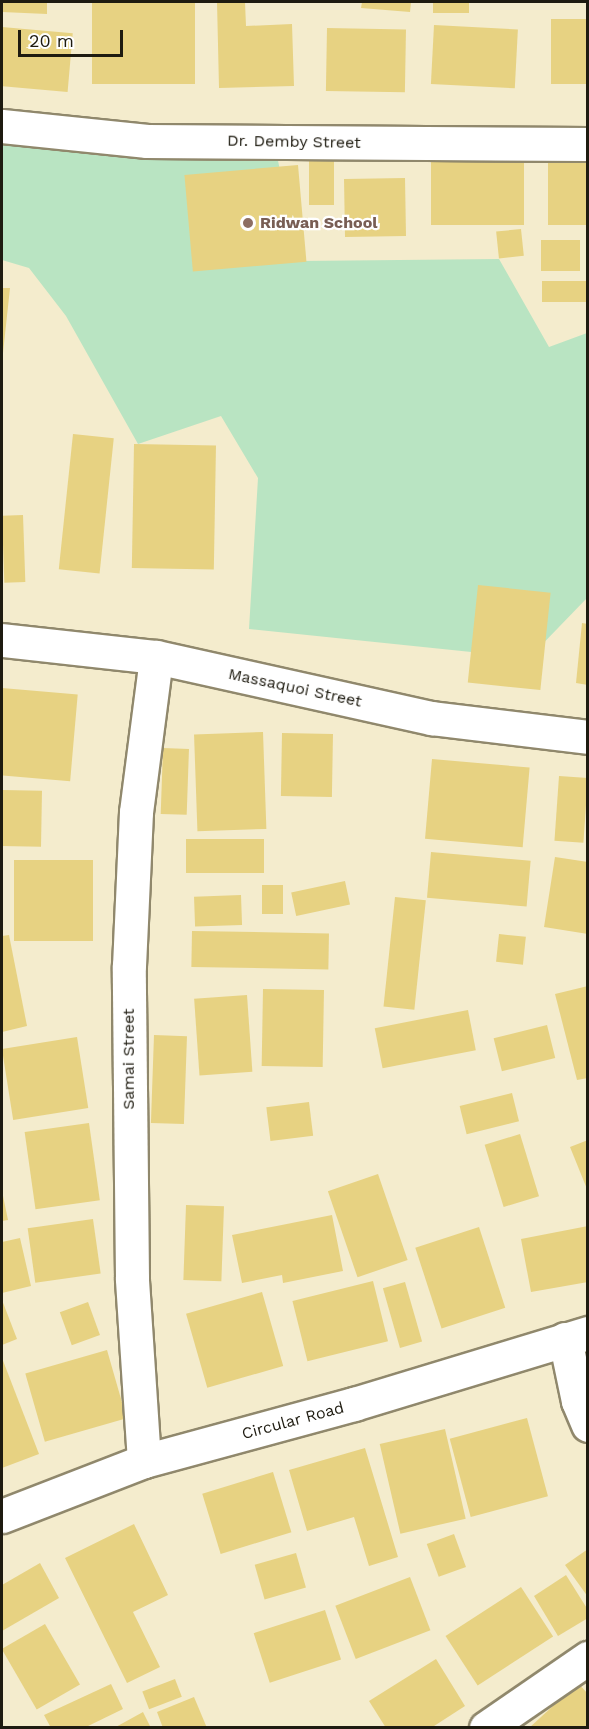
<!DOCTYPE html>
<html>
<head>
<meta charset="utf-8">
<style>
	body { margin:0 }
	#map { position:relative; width:589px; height:1729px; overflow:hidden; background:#f4eccd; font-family:"Work Sans",sans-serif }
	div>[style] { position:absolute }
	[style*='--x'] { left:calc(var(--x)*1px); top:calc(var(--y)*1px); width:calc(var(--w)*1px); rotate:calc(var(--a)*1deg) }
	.green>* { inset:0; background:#b9e4c2 }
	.building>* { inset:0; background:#e7d282; transform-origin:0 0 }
	.roads { filter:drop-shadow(2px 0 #90886c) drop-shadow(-2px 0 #90886c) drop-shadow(0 2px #90886c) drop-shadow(0 -2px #90886c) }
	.minor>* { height:33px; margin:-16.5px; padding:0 16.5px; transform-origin:16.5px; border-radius:16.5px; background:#fff }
	.dots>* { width:16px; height:16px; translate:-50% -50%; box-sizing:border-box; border:3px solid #fff; border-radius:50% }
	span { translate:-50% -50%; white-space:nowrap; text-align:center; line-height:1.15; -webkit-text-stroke:4.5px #fff; paint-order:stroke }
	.street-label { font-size:16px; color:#1e1b10 }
	.education-label { font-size:16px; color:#785e54; font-weight:700 }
	.left { translate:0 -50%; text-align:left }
	.frame { position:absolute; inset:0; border:3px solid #1e1b10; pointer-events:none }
	.scale { position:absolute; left:18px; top:30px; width:105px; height:27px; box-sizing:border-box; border:3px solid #1e1b10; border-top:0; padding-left:8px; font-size:18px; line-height:21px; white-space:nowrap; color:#1e1b10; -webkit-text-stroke:4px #fff; paint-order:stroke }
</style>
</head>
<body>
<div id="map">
	<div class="green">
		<i style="clip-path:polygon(2px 136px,277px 156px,299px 261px,499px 259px,549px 347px,587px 333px,587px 598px,529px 658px,249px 629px,258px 478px,221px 416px,138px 444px,66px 316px,29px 268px,2px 260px)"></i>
	</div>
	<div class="building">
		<i style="clip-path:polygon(2px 2px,47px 2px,47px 14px,2px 12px)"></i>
		<i style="left:92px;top:2px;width:103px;height:82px"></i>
		<i style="clip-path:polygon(217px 2px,245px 2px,246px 26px,292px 24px,294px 86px,219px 88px)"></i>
		<i style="clip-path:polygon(362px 2px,411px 2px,410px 12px,361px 8px)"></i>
		<i style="left:433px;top:2px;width:36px;height:11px"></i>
		<i style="left:551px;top:19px;width:37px;height:65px"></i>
		<i style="left:434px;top:25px;width:84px;height:59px;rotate:3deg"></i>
		<i style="left:2px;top:27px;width:71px;height:59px;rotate:5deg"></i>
		<i style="left:327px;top:28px;width:79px;height:63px;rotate:1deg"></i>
		<i style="left:309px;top:151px;width:25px;height:54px"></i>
		<i style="left:548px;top:154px;width:40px;height:71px"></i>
		<i style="left:431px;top:158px;width:93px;height:67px"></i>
		<i style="left:298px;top:165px;width:97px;height:114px;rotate:85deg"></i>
		<i style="left:405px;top:178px;width:58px;height:61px;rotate:89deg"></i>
		<i style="left:521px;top:229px;width:27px;height:25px;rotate:84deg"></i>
		<i style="left:541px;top:240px;width:39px;height:31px"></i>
		<i style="left:542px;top:281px;width:44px;height:21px"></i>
		<i style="clip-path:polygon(2px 288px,10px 288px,3px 353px,2px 353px)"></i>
		<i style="left:73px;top:434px;width:41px;height:136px;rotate:6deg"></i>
		<i style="left:134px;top:444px;width:82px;height:124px;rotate:1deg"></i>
		<i style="left:23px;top:515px;width:67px;height:21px;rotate:88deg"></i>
		<i style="left:478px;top:585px;width:73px;height:98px;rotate:6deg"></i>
		<i style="clip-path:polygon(582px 623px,588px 624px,588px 685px,576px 683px)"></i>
		<i style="left:2px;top:688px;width:76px;height:87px;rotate:5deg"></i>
		<i style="left:263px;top:732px;width:97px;height:69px;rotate:88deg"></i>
		<i style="left:282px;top:733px;width:51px;height:63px;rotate:1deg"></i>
		<i style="left:163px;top:748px;width:26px;height:66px;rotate:2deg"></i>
		<i style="left:432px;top:759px;width:98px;height:80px;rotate:5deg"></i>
		<i style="left:559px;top:776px;width:29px;height:65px;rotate:4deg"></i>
		<i style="left:2px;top:790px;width:40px;height:56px;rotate:1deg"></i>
		<i style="left:186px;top:839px;width:78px;height:34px"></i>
		<i style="left:431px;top:852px;width:100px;height:46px;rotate:5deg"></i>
		<i style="clip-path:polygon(555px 857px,588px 862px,588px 934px,544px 927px)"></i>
		<i style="left:14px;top:860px;width:79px;height:81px"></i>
		<i style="left:345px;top:881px;width:24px;height:55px;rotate:78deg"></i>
		<i style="left:262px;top:885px;width:21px;height:29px"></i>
		<i style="left:241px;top:895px;width:30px;height:47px;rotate:88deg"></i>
		<i style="left:395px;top:897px;width:31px;height:110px;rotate:6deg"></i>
		<i style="left:192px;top:931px;width:137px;height:36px;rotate:1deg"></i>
		<i style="left:499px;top:934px;width:27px;height:28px;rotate:6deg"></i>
		<i style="clip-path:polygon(9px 935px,27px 1026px,2px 1032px,2px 936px)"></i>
		<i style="clip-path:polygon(588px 986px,588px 1078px,577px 1080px,555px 994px)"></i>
		<i style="left:263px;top:989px;width:61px;height:77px;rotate:1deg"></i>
		<i style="left:247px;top:995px;width:77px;height:53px;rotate:86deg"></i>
		<i style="left:468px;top:1010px;width:41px;height:95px;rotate:79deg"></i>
		<i style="left:547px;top:1025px;width:34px;height:55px;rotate:76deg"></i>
		<i style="left:154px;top:1035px;width:33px;height:88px;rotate:2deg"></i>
		<i style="left:77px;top:1037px;width:72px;height:76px;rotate:81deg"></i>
		<i style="left:512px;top:1093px;width:29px;height:54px;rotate:76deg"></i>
		<i style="left:309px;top:1102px;width:34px;height:43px;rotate:83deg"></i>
		<i style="left:89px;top:1123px;width:78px;height:65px;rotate:82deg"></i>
		<i style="left:520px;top:1134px;width:65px;height:37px;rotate:73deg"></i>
		<i style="clip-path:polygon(588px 1140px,588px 1189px,587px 1189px,570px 1147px)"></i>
		<i style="left:378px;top:1174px;width:91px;height:53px;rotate:71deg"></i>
		<i style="clip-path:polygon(2px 1191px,8px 1220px,2px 1221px)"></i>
		<i style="left:186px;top:1205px;width:38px;height:75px;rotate:2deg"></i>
		<i style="clip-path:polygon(332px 1215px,343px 1271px,283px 1283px,282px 1275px,242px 1283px,232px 1235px)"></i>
		<i style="left:93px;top:1219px;width:55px;height:66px;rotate:82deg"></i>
		<i style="clip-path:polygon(588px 1226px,588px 1282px,531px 1292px,521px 1239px)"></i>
		<i style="left:479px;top:1227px;width:85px;height:67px;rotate:72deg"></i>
		<i style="clip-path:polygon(20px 1238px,31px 1286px,2px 1293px,2px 1242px)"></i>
		<i style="left:373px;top:1281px;width:62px;height:83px;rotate:76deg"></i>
		<i style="left:405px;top:1282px;width:62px;height:23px;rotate:74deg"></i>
		<i style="left:262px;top:1292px;width:77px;height:79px;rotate:74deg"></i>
		<i style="clip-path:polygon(2px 1300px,17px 1339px,2px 1345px)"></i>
		<i style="left:88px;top:1302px;width:35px;height:30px;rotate:70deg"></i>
		<i style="left:107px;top:1350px;width:71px;height:85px;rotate:74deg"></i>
		<i style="clip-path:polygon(2px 1358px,39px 1454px,2px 1468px)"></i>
		<i style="left:527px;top:1418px;width:81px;height:80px;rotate:75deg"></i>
		<i style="left:445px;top:1429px;width:92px;height:67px;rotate:77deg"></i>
		<i style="clip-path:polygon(365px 1448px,398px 1557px,369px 1566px,354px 1517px,307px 1531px,289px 1470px)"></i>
		<i style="left:273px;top:1472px;width:63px;height:74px;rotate:73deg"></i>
		<i style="clip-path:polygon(134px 1524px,168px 1595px,133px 1612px,160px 1667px,127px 1683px,65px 1558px)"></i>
		<i style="left:454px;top:1534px;width:35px;height:29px;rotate:70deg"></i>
		<i style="clip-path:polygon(588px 1549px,588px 1597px,565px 1565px)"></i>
		<i style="left:296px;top:1553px;width:36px;height:43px;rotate:74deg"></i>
		<i style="clip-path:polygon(40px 1563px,59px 1598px,2px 1631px,2px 1585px)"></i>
		<i style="clip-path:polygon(566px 1575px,588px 1610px,588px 1618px,558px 1636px,534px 1596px)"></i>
		<i style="left:410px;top:1577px;width:57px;height:80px;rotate:69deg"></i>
		<i style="left:521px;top:1587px;width:59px;height:90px;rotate:57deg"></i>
		<i style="left:325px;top:1610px;width:52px;height:75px;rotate:72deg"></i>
		<i style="left:45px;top:1624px;width:70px;height:50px;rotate:60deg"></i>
		<i style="clip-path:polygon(436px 1659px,465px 1706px,431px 1728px,386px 1728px,369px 1701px)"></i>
		<i style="left:175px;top:1679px;width:19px;height:35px;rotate:69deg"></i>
		<i style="clip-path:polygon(578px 1683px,588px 1694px,588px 1728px,529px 1728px)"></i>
		<i style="clip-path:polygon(111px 1684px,123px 1709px,84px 1728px,51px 1728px,44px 1715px)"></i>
		<i style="clip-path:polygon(194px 1697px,207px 1728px,163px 1728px,157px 1712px)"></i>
		<i style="clip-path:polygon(143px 1712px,151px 1728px,114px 1728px)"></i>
	</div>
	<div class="roads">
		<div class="minor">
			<i style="--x:2;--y:126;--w:146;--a:5.9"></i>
			<i style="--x:147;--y:141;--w:441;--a:0.4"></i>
			<i style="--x:2;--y:640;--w:155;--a:6.3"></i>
			<i style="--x:156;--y:657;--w:283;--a:12.5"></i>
			<i style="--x:432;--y:718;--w:157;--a:6.9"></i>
			<i style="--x:565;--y:1339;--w:63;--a:78.2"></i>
			<i style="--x:578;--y:1401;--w:26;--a:67"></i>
			<i style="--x:144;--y:1461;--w:183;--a:-93.8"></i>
			<i style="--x:132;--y:1278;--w:312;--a:-90.6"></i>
			<i style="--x:129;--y:966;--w:154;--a:-87.4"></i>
			<i style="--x:136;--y:812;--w:156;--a:-82.6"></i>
			<i style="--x:2;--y:1516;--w:152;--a:-21.2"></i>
			<i style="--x:144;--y:1461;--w:218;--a:-15.2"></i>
			<i style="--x:354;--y:1404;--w:245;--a:-16.9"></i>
			<i style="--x:486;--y:1728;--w:124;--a:-34.5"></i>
		</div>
	</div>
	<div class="dots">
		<i style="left:248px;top:223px;background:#8d6e63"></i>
	</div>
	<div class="street-label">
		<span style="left:294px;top:142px;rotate:1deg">Dr. Demby Street</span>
		<span style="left:295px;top:688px;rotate:12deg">Massaquoi Street</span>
		<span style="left:129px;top:1059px;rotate:-90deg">Samai Street</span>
		<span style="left:293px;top:1421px;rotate:-15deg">Circular Road</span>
	</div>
	<div class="education-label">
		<span class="left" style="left:260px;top:223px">Ridwan School</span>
	</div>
	<div class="frame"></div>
	<div class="scale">20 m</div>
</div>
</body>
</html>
